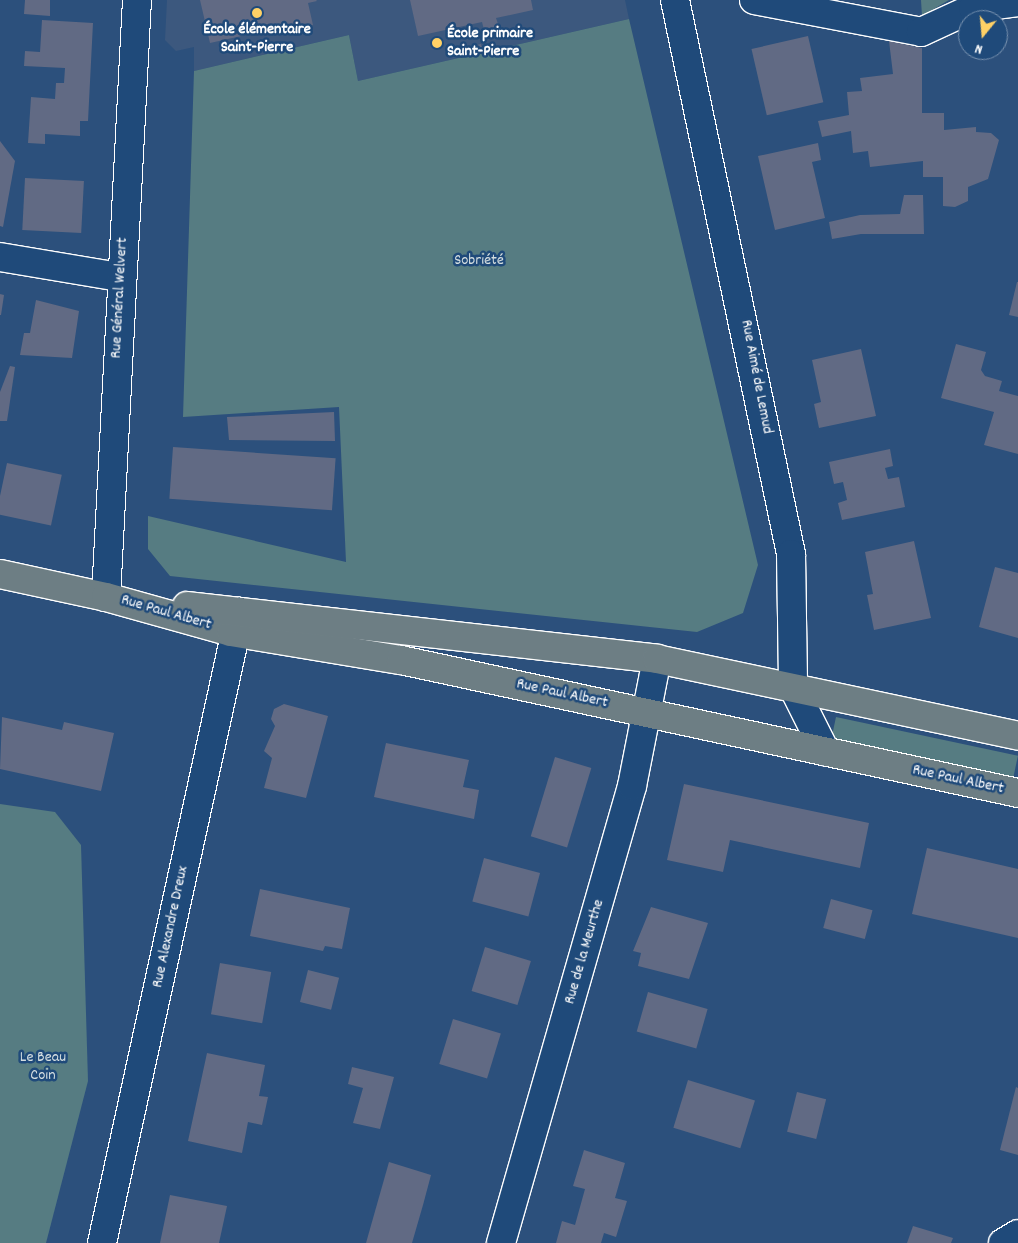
<!DOCTYPE html>
<html>
<head>
<meta charset="utf-8">
<style>
	body { margin:0 }
	#map { position:relative; width:1018px; height:1243px; overflow:hidden; background:#2c507c; font-family:Dekko,sans-serif }
	div>[style] { position:absolute }
	[style*='--x'] { left:calc(var(--x)*1px); top:calc(var(--y)*1px); width:calc(var(--w)*1px); rotate:calc(var(--a)*1deg) }
	.built>* { inset:0; background:#3c587e }
	.green>* { inset:0; background:#567c82; transform-origin:0 0 }
	.building>* { inset:0; background:#616a84; transform-origin:0 0 }
	.roads { filter:drop-shadow(1px 0 #fff) drop-shadow(-1px 0 #fff) drop-shadow(0 1px #fff) drop-shadow(0 -1px #fff) }
	.minor>* { height:28px; margin:-14px; padding:0 14px; transform-origin:14px; border-radius:14px; background:#1f4a7a }
	.major>* { height:28px; margin:-14px; padding:0 14px; transform-origin:14px; border-radius:14px; background:#6d7e84 }
	.dots>* { width:14px; height:14px; translate:-50% -50%; box-sizing:border-box; border:2px solid #1f4a7a; border-radius:50% }
	span { translate:-50% -50%; white-space:nowrap; text-align:center; line-height:1.15; -webkit-text-stroke:5px #1f4a7a; paint-order:stroke }
	.poi-label { font-size:16px; color:#fff; font-weight:700 }
	.left { translate:0 -50%; text-align:left }
	.park-label { font-size:16px; color:#d5dee0 }
	.street-label { font-size:16px; color:#fff }
	.north { position:absolute; left:958px; top:10px; width:50px; height:50px; box-sizing:border-box; background:#1f4a7a; border:1px solid #7992af; border-radius:50%; rotate:197deg; font-size:14px; font-weight:700; line-height:20px; text-align:center; color:#fff }
	.north::after { content:''; display:block; margin:auto; width:18px; height:22px; background:#ffd166; clip-path:polygon(50% 0,100% 100%,50% 72%,0 100%) }
</style>
</head>
<body>
<div id="map">
	<div class="built">
		<i style="clip-path:polygon(167px 0,625px 0,629px 19px,358px 81px,349px 35px,194px 71px,194px 47px,176px 51px,165px 40px)"></i>
	</div>
	<div class="green">
		<i style="clip-path:polygon(921px 0,949px 0,922px 16px)"></i>
		<i style="clip-path:polygon(629px 19px,758px 565px,743px 613px,697px 632px,170px 576px,148px 549px,148px 516px,346px 562px,339px 407px,183px 417px,194px 71px,349px 35px,358px 81px)"></i>
		<i style="left:836px;top:717px;width:186px;height:24px;rotate:12deg"></i>
		<i style="clip-path:polygon(0 804px,55px 812px,81px 845px,88px 1081px,46px 1243px,0 1243px)"></i>
	</div>
	<div class="building">
		<i style="clip-path:polygon(25px 0,50px 0,50px 16px,24px 14px)"></i>
		<i style="clip-path:polygon(200px 0,316px 0,317px 1px,308px 3px,313px 25px,296px 30px,295px 24px,210px 43px)"></i>
		<i style="clip-path:polygon(410px 0,531px 0,533px 10px,496px 18px,499px 27px,484px 30px,482px 22px,418px 36px)"></i>
		<i style="clip-path:polygon(42px 20px,93px 23px,88px 121px,80px 121px,80px 136px,45px 134px,45px 144px,28px 143px,31px 97px,55px 99px,56px 83px,64px 83px,65px 68px,24px 66px,25px 51px,40px 52px)"></i>
		<i style="left:808px;top:36px;width:68px;height:58px;rotate:77deg"></i>
		<i style="clip-path:polygon(889px 41px,922px 48px,922px 113px,944px 113px,944px 130px,976px 127px,976px 132px,991px 133px,999px 140px,988px 179px,968px 187px,968px 201px,955px 207px,943px 206px,943px 177px,923px 177px,923px 161px,870px 167px,868px 151px,853px 153px,851px 131px,822px 137px,818px 121px,849px 115px,847px 92px,862px 91px,860px 78px,893px 74px)"></i>
		<i style="left:481px;top:44px;width:9px;height:14px;rotate:77deg"></i>
		<i style="clip-path:polygon(0 141px,15px 161px,3px 227px,0 226px)"></i>
		<i style="clip-path:polygon(818px 143px,821px 160px,812px 162px,825px 218px,775px 230px,758px 156px)"></i>
		<i style="left:25px;top:178px;width:59px;height:52px;rotate:3deg"></i>
		<i style="clip-path:polygon(904px 195px,923px 195px,924px 234px,861px 234px,832px 239px,829px 222px,860px 215px,900px 214px)"></i>
		<i style="clip-path:polygon(1017px 282px,1018px 282px,1018px 317px,1009px 315px)"></i>
		<i style="clip-path:polygon(0 294px,4px 295px,1px 315px,0 315px)"></i>
		<i style="clip-path:polygon(36px 300px,79px 311px,72px 358px,20px 355px,24px 333px,30px 333px)"></i>
		<i style="clip-path:polygon(956px 344px,986px 352px,981px 370px,985px 376px,1002px 381px,999px 391px,1018px 396px,1018px 454px,984px 445px,994px 412px,941px 398px)"></i>
		<i style="clip-path:polygon(861px 349px,876px 416px,819px 428px,814px 404px,821px 402px,812px 360px)"></i>
		<i style="clip-path:polygon(10px 366px,15px 367px,9px 408px,7px 421px,0 421px,0 392px)"></i>
		<i style="clip-path:polygon(334px 412px,335px 441px,229px 440px,227px 417px)"></i>
		<i style="left:173px;top:447px;width:163px;height:52px;rotate:4deg"></i>
		<i style="clip-path:polygon(890px 449px,893px 466px,885px 468px,888px 479px,899px 477px,905px 507px,842px 520px,838px 503px,847px 500px,843px 482px,834px 484px,829px 462px)"></i>
		<i style="left:7px;top:463px;width:56px;height:52px;rotate:12deg"></i>
		<i style="clip-path:polygon(914px 541px,931px 618px,874px 630px,867px 595px,873px 594px,865px 552px)"></i>
		<i style="clip-path:polygon(995px 567px,1018px 573px,1018px 638px,979px 627px)"></i>
		<i style="clip-path:polygon(284px 704px,328px 716px,306px 798px,264px 788px,272px 758px,264px 751px,275px 726px,271px 719px,274px 709px)"></i>
		<i style="clip-path:polygon(2px 717px,62px 730px,64px 722px,114px 733px,101px 791px,0 769px)"></i>
		<i style="clip-path:polygon(386px 743px,469px 760px,463px 787px,479px 790px,474px 819px,374px 797px)"></i>
		<i style="left:555px;top:757px;width:38px;height:83px;rotate:17deg"></i>
		<i style="clip-path:polygon(684px 784px,869px 823px,860px 868px,730px 840px,723px 872px,667px 860px)"></i>
		<i style="clip-path:polygon(927px 848px,1018px 869px,1018px 938px,912px 914px)"></i>
		<i style="left:484px;top:858px;width:58px;height:45px;rotate:15deg"></i>
		<i style="clip-path:polygon(260px 889px,350px 908px,342px 949px,325px 946px,323px 951px,250px 936px)"></i>
		<i style="left:831px;top:899px;width:43px;height:30px;rotate:15deg"></i>
		<i style="clip-path:polygon(651px 907px,708px 923px,689px 979px,638px 966px,641px 953px,633px 951px)"></i>
		<i style="left:485px;top:947px;width:48px;height:46px;rotate:17deg"></i>
		<i style="left:220px;top:963px;width:52px;height:52px;rotate:10deg"></i>
		<i style="left:308px;top:970px;width:32px;height:33px;rotate:14deg"></i>
		<i style="left:648px;top:992px;width:62px;height:41px;rotate:16deg"></i>
		<i style="left:453px;top:1019px;width:50px;height:47px;rotate:17deg"></i>
		<i style="clip-path:polygon(207px 1053px,265px 1065px,259px 1096px,268px 1097px,262px 1125px,248px 1122px,242px 1153px,188px 1141px)"></i>
		<i style="clip-path:polygon(352px 1067px,394px 1077px,380px 1129px,353px 1123px,363px 1088px,348px 1084px)"></i>
		<i style="left:688px;top:1080px;width:70px;height:50px;rotate:17deg"></i>
		<i style="clip-path:polygon(1016px 1087px,1018px 1088px,1018px 1155px,1000px 1150px)"></i>
		<i style="left:797px;top:1092px;width:30px;height:41px;rotate:14deg"></i>
		<i style="clip-path:polygon(584px 1150px,625px 1163px,615px 1198px,627px 1201px,616px 1237px,604px 1233px,601px 1243px,556px 1243px,562px 1221px,575px 1225px,585px 1189px,573px 1186px)"></i>
		<i style="clip-path:polygon(389px 1162px,431px 1175px,423px 1205px,412px 1243px,366px 1243px)"></i>
		<i style="clip-path:polygon(170px 1195px,227px 1206px,219px 1243px,160px 1243px)"></i>
		<i style="clip-path:polygon(913px 1226px,953px 1238px,951px 1243px,907px 1243px)"></i>
	</div>
	<div class="roads">
		<div class="minor">
			<i style="--x:675;--y:0;--w:566;--a:78.17"></i>
			<i style="--x:791;--y:554;--w:133;--a:89.1"></i>
			<i style="--x:793;--y:687;--w:72;--a:63.4"></i>
			<i style="--x:754;--y:0;--w:170;--a:10.8"></i>
			<i style="--x:921;--y:32;--w:57;--a:-24.8"></i>
			<i style="--x:973;--y:8;--w:45;--a:-7.6"></i>
			<i style="--x:0;--y:257;--w:122;--a:9.5"></i>
			<i style="--x:106;--y:597;--w:598;--a:-87.03"></i>
			<i style="--x:102;--y:1243;--w:646;--a:-77.66"></i>
			<i style="--x:501;--y:1243;--w:475;--a:-74"></i>
			<i style="--x:632;--y:786;--w:129;--a:-78.9"></i>
			<i style="--x:1003;--y:1243;--w:17;--a:-31"></i>
		</div>
		<div class="major">
			<i style="--x:0;--y:574;--w:108;--a:12.2"></i>
			<i style="--x:106;--y:597;--w:130;--a:15.6"></i>
			<i style="--x:231;--y:632;--w:172;--a:9.4"></i>
			<i style="--x:401;--y:660;--w:631;--a:12.16"></i>
			<i style="--x:187;--y:606;--w:473;--a:6.4"></i>
			<i style="--x:657;--y:659;--w:369;--a:12"></i>
		</div>
	</div>
	<div class="dots">
		<i style="left:257px;top:13px;background:#ffd166"></i>
		<i style="left:437px;top:43px;background:#ffd166"></i>
	</div>
	<div class="poi-label">
		<span style="left:257px;top:39px">École élémentaire<br>Saint-Pierre</span>
		<span class="left" style="left:447px;top:43px">École primaire<br>Saint-Pierre</span>
	</div>
	<div class="park-label">
		<span style="left:479px;top:261px">Sobriété</span>
		<span style="left:43px;top:1067px">Le Beau<br>Coin</span>
	</div>
	<div class="street-label">
		<span style="left:120px;top:298px;rotate:-87deg">Rue Général Welvert</span>
		<span style="left:756px;top:377px;rotate:79deg">Rue Aimé de Lemud</span>
		<span style="left:166px;top:613px;rotate:16deg">Rue Paul Albert</span>
		<span style="left:562px;top:694px;rotate:12deg">Rue Paul Albert</span>
		<span style="left:958px;top:780px;rotate:12deg">Rue Paul Albert</span>
		<span style="left:171px;top:927px;rotate:-78deg">Rue Alexandre Dreux</span>
		<span style="left:585px;top:952px;rotate:-74deg">Rue de la Meurthe</span>
	</div>
	<div class="north">N</div>
</div>
</body>
</html>
